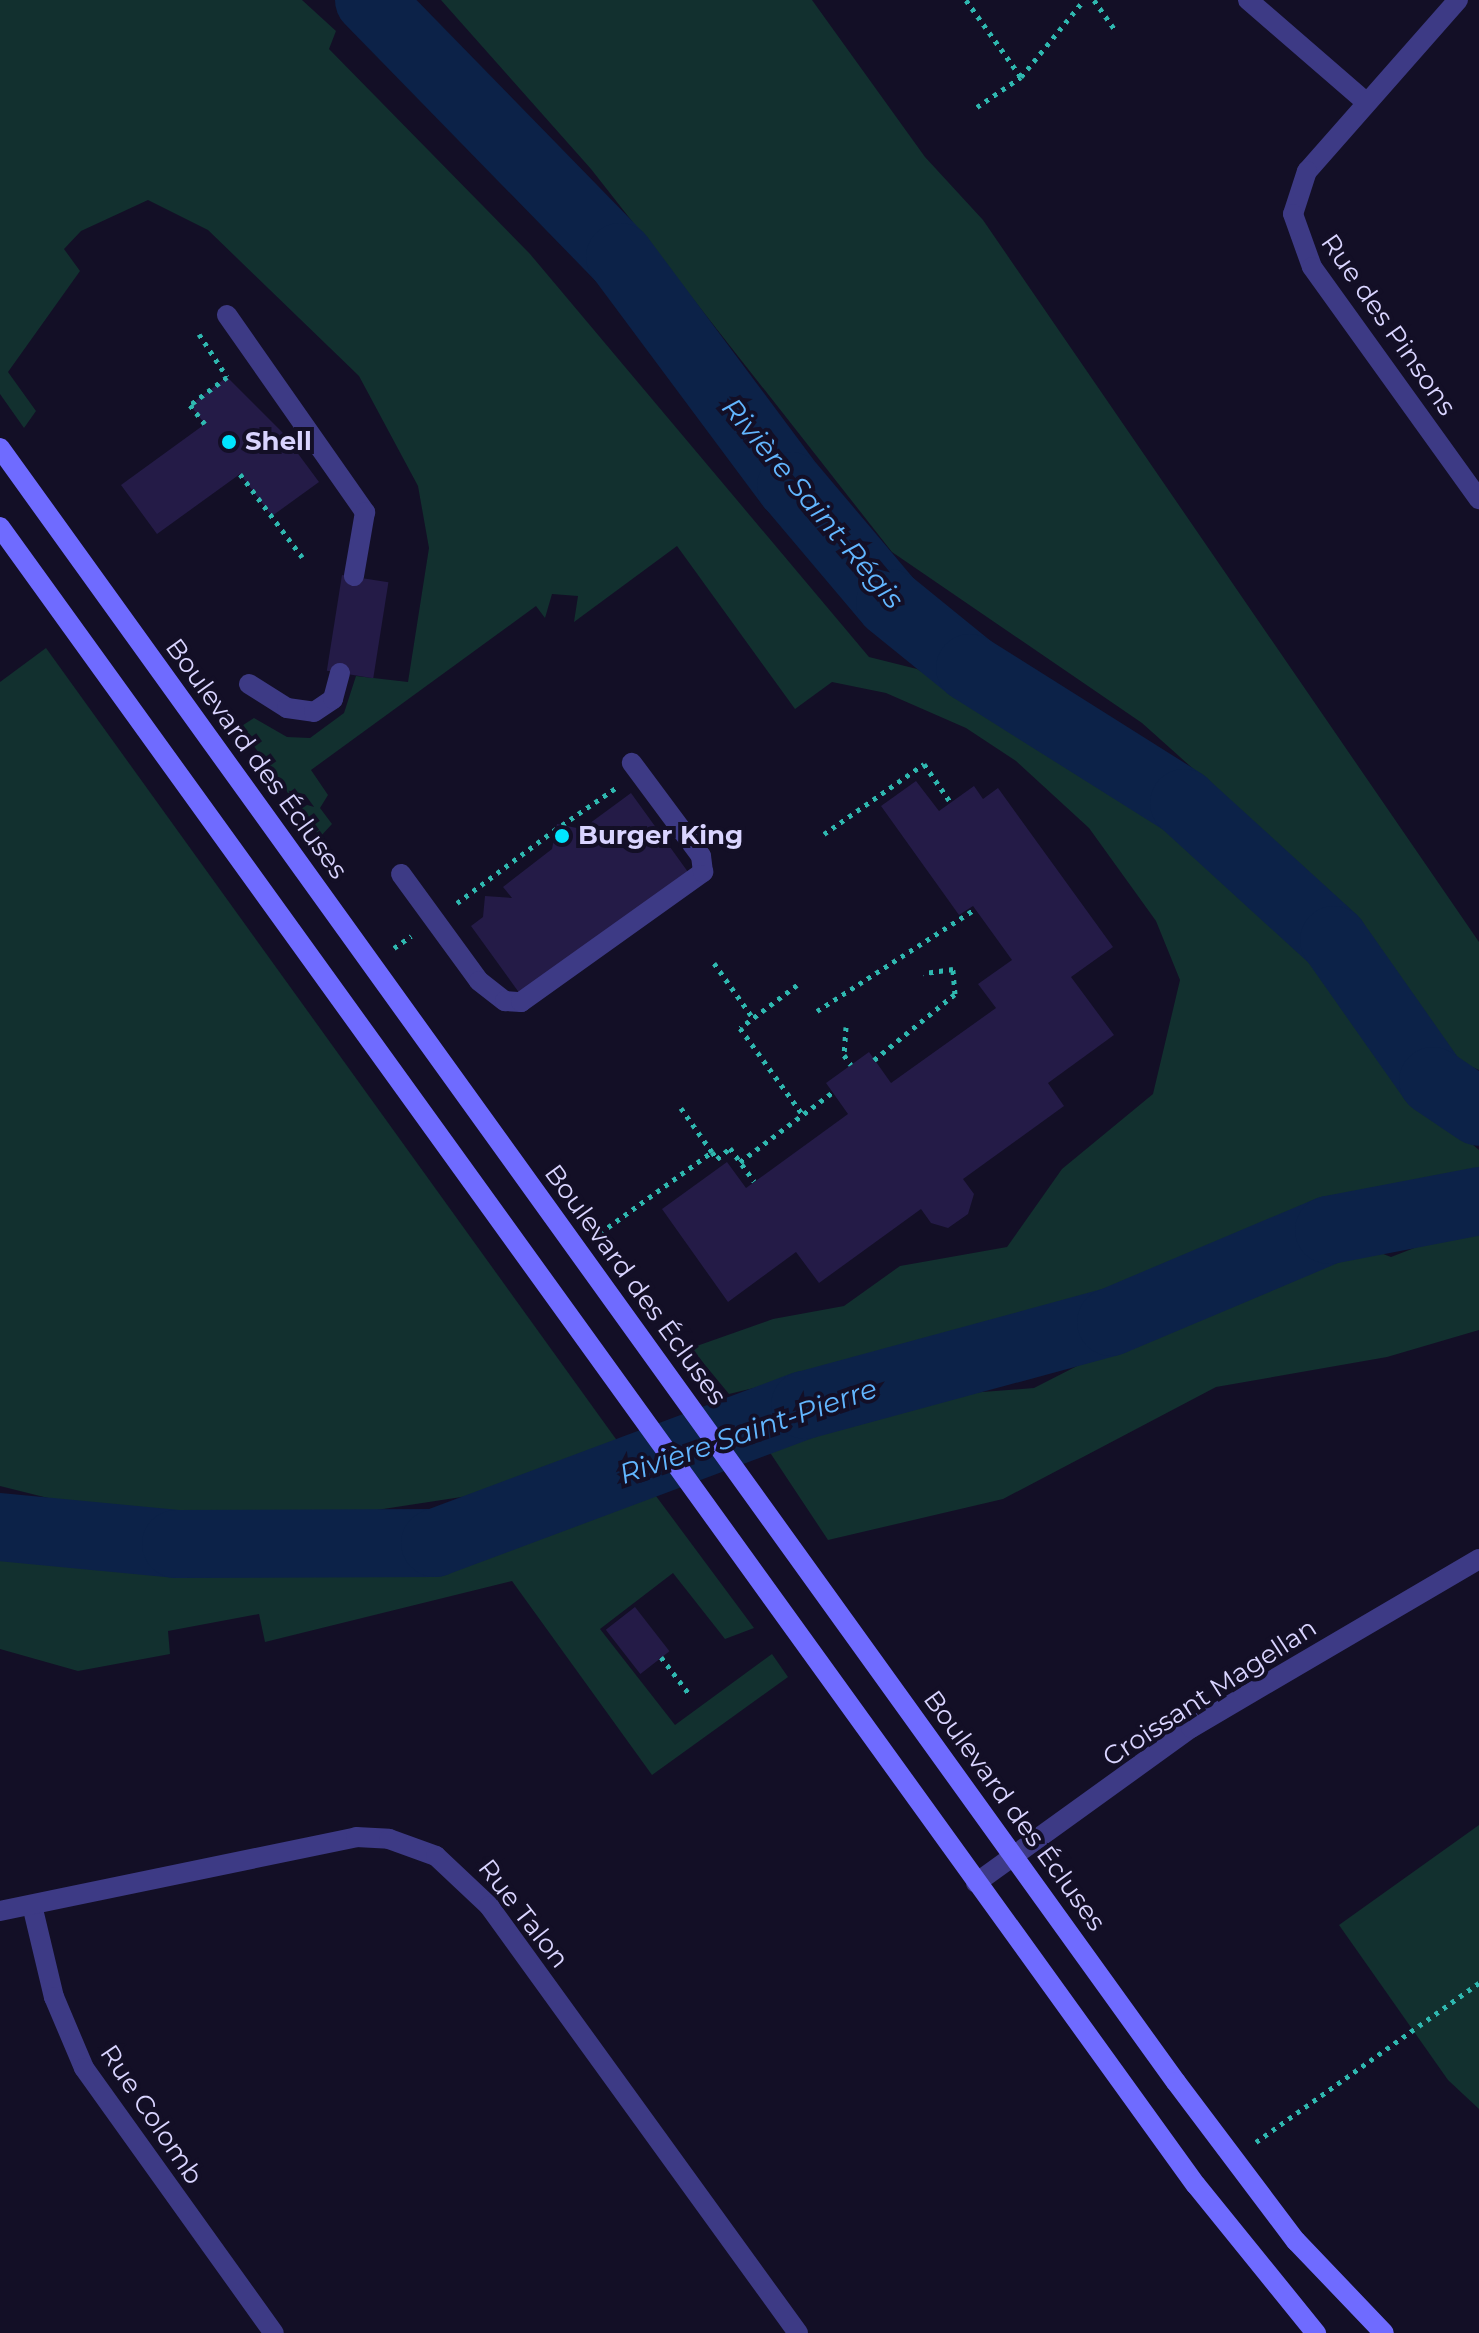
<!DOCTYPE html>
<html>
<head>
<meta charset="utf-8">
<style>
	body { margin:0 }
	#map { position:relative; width:1479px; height:2333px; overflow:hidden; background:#130f26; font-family:Montserrat,sans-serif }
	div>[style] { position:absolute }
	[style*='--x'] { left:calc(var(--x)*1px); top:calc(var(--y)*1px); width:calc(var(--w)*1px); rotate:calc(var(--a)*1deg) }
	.green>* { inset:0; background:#12302f }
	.river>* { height:68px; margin:-34px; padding:0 34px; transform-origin:34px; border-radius:34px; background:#0c2248 }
	.building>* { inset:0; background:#241b47; transform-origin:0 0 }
	.path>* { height:5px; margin-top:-2.5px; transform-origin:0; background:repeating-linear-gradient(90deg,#2fb8b0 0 4px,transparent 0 10px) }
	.lane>* { height:20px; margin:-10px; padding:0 10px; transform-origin:10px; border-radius:10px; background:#3d3a85 }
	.street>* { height:20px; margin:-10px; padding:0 10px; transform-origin:10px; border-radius:10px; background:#3d3a85 }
	.secondary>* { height:20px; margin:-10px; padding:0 10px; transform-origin:10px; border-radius:10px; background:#6f6bff }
	.dots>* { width:22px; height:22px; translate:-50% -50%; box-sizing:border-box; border:4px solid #130f26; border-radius:50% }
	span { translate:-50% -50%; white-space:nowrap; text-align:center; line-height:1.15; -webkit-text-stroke:8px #130f26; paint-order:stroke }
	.street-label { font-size:26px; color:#d9d4ff }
	.poi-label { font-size:26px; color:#d9d4ff; font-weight:700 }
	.left { translate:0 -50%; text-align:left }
	.water-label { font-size:28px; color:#62b6ff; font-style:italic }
</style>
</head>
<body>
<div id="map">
	<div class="green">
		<i style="clip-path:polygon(0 0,302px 0,336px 31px,329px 49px,530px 254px,869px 657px,917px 669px,1160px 822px,1264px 901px,1406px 1087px,1479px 1150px,1479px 1193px,1288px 1228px,1145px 1294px,729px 1394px,691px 1348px,773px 1319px,844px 1306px,900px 1266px,1007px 1247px,1062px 1169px,1153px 1094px,1180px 980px,1156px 921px,1089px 828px,1016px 761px,966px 728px,886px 693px,832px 682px,795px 709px,677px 546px,574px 622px,578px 596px,552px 594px,545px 618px,536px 606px,311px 770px,328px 795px,320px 808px,332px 824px,320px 837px,240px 727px,254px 718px,287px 737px,310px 738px,344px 713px,356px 676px,408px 682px,429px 548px,418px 486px,359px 376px,208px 230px,148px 200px,81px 231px,64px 249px,80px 271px,8px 372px,36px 411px,24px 428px,0 394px)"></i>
		<i style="clip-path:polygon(441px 0,812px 0,925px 157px,983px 220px,1479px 942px,1479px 1070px,1449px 1057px,1351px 910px,1142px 723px,892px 552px,591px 169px)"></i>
		<i style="clip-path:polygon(46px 648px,626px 1453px,481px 1494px,344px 1515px,199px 1513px,52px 1499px,0 1486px,0 682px)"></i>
		<i style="clip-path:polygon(1479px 1223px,1479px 1330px,1387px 1357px,1216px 1387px,1003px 1499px,828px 1540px,765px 1445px,879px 1400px,1034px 1388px,1214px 1296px,1274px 1278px,1321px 1245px,1347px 1240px,1391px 1257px)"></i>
		<i style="clip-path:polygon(653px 1492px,754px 1628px,725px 1639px,673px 1573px,600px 1629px,675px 1725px,772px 1654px,788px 1677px,652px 1775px,512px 1581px,265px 1642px,259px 1614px,168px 1631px,170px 1654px,78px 1671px,0 1649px,0 1534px,83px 1549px,231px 1559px,380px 1555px)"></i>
		<i style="clip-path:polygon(1479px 1825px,1479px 2109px,1448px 2080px,1339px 1925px)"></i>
	</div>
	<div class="river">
		<i style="--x:369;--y:0;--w:359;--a:45.7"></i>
		<i style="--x:620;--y:257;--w:286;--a:53.3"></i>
		<i style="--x:791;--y:486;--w:153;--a:49.8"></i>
		<i style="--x:890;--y:603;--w:103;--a:39.1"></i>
		<i style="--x:970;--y:668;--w:253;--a:32.2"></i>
		<i style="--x:1184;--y:803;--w:203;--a:42.4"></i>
		<i style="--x:1334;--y:940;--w:172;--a:54.9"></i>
		<i style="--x:1433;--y:1081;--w:55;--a:34"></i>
		<i style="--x:0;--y:1527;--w:177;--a:5.5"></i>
		<i style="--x:176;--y:1544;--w:259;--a:-0.2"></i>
		<i style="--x:435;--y:1543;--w:395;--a:-20.5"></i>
		<i style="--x:805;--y:1405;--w:317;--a:-15.2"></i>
		<i style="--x:1111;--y:1322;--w:237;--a:-22.9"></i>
		<i style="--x:1329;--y:1230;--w:153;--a:-10.9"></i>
	</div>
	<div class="building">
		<i style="clip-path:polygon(227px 377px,282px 432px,319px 482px,272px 516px,240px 474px,157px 534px,121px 485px,205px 424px,190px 405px)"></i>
		<i style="left:342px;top:575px;width:47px;height:97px;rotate:9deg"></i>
		<i style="clip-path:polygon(916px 781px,939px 811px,974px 786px,983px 799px,998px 788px,1113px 947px,1071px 977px,1114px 1035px,1048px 1083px,1064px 1106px,963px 1179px,974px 1194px,968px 1214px,948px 1228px,931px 1223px,921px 1209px,819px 1283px,796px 1252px,728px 1302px,662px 1209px,727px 1162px,746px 1188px,848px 1114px,826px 1083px,869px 1052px,891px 1083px,996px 1008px,978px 984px,1012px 960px,973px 906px,959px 915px,881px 806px)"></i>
		<i style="clip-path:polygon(631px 793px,688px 872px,520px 994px,471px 926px,483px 917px,485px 896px,512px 898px,503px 887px,552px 849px,557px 824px,582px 829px)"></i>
		<i style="left:635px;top:1607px;width:56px;height:37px;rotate:52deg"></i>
	</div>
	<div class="path">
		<i style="--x:966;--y:0;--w:95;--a:54.5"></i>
		<i style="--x:1021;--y:77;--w:99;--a:-50.7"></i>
		<i style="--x:1094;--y:0;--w:35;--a:55"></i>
		<i style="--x:977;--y:107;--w:53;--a:-34.3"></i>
		<i style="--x:199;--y:334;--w:51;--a:56.9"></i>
		<i style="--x:227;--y:377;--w:46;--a:142.9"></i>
		<i style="--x:190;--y:405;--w:24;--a:52"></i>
		<i style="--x:240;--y:474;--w:104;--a:53.2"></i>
		<i style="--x:562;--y:825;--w:67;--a:-34.6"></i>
		<i style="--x:824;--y:834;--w:122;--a:-35"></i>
		<i style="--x:924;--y:764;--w:47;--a:55.3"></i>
		<i style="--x:457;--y:903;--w:124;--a:-36.8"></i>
		<i style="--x:394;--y:948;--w:21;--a:-35"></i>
		<i style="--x:714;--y:963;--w:67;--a:54.7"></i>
		<i style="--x:797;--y:985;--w:71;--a:143"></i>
		<i style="--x:740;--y:1028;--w:107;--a:54.1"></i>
		<i style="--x:817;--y:1011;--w:188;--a:-32.8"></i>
		<i style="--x:846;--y:1027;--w:28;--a:94"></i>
		<i style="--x:844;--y:1055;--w:12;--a:55"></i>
		<i style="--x:874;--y:1060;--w:104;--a:-39.2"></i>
		<i style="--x:955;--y:994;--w:25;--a:-95"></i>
		<i style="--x:953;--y:969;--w:30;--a:172"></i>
		<i style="--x:712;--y:1152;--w:9;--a:54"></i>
		<i style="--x:717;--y:1159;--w:17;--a:-40"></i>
		<i style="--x:730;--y:1148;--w:41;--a:54"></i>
		<i style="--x:740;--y:1162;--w:116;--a:-37"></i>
		<i style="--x:600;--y:1233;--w:138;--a:-35.9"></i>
		<i style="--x:712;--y:1152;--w:54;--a:-125.2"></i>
		<i style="--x:661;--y:1657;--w:48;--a:52.7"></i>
		<i style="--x:1256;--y:2142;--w:274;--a:-35.5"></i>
	</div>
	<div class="lane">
		<i style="--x:227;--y:315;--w:241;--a:55"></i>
		<i style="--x:365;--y:512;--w:65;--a:99.8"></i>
		<i style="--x:249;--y:684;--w:45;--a:32.3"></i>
		<i style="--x:287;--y:708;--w:27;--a:8"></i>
		<i style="--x:314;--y:712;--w:23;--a:-34"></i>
		<i style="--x:333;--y:699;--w:27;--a:-75"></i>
		<i style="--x:401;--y:874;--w:132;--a:53.9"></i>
		<i style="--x:479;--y:981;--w:33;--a:38"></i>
		<i style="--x:505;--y:1001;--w:16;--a:4"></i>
		<i style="--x:521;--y:1002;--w:224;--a:-35.5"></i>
		<i style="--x:703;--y:872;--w:16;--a:-97"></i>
		<i style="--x:701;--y:856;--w:116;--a:-126.6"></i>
	</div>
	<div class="street">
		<i style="--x:1248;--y:0;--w:157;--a:40.9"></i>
		<i style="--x:1458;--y:0;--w:228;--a:131.4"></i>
		<i style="--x:1307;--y:171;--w:45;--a:108"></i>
		<i style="--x:1293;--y:214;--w:56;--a:70.3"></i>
		<i style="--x:1312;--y:267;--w:286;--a:54.3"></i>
		<i style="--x:976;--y:1883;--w:265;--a:-35.8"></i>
		<i style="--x:1191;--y:1728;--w:334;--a:-30.4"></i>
		<i style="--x:32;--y:1905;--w:95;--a:76.6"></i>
		<i style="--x:54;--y:1997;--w:77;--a:67.1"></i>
		<i style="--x:84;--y:2068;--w:326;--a:54.4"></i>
		<i style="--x:0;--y:1911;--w:364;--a:-11.7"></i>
		<i style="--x:356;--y:1837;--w:33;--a:3"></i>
		<i style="--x:389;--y:1839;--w:50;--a:19.9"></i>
		<i style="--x:436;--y:1856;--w:73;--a:43.3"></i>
		<i style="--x:489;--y:1906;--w:527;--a:54.11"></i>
	</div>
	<div class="secondary">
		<i style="--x:0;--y:448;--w:2013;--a:54.26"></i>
		<i style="--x:1176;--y:2082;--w:199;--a:53"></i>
		<i style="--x:1296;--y:2241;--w:127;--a:46.3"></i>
		<i style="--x:0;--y:527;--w:2044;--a:54.2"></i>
		<i style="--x:1196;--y:2185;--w:191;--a:51"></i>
	</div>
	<div class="dots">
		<i style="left:229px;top:442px;background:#00e5ff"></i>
		<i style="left:562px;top:836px;background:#00e5ff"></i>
	</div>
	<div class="street-label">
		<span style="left:1388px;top:325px;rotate:55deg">Rue des Pinsons</span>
		<span style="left:256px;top:759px;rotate:54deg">Boulevard des Écluses</span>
		<span style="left:635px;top:1285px;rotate:54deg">Boulevard des Écluses</span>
		<span style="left:1210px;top:1693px;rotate:-33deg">Croissant Magellan</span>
		<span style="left:1014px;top:1811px;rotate:54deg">Boulevard des Écluses</span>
		<span style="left:523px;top:1914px;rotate:52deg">Rue Talon</span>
		<span style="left:151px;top:2115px;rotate:56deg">Rue Colomb</span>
	</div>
	<div class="poi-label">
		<span class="left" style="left:245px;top:442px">Shell</span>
		<span class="left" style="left:578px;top:836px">Burger King</span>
	</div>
	<div class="water-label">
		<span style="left:813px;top:503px;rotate:50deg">Rivière Saint-Régis</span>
		<span style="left:748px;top:1431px;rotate:-19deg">Rivière Saint-Pierre</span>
	</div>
</div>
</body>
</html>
